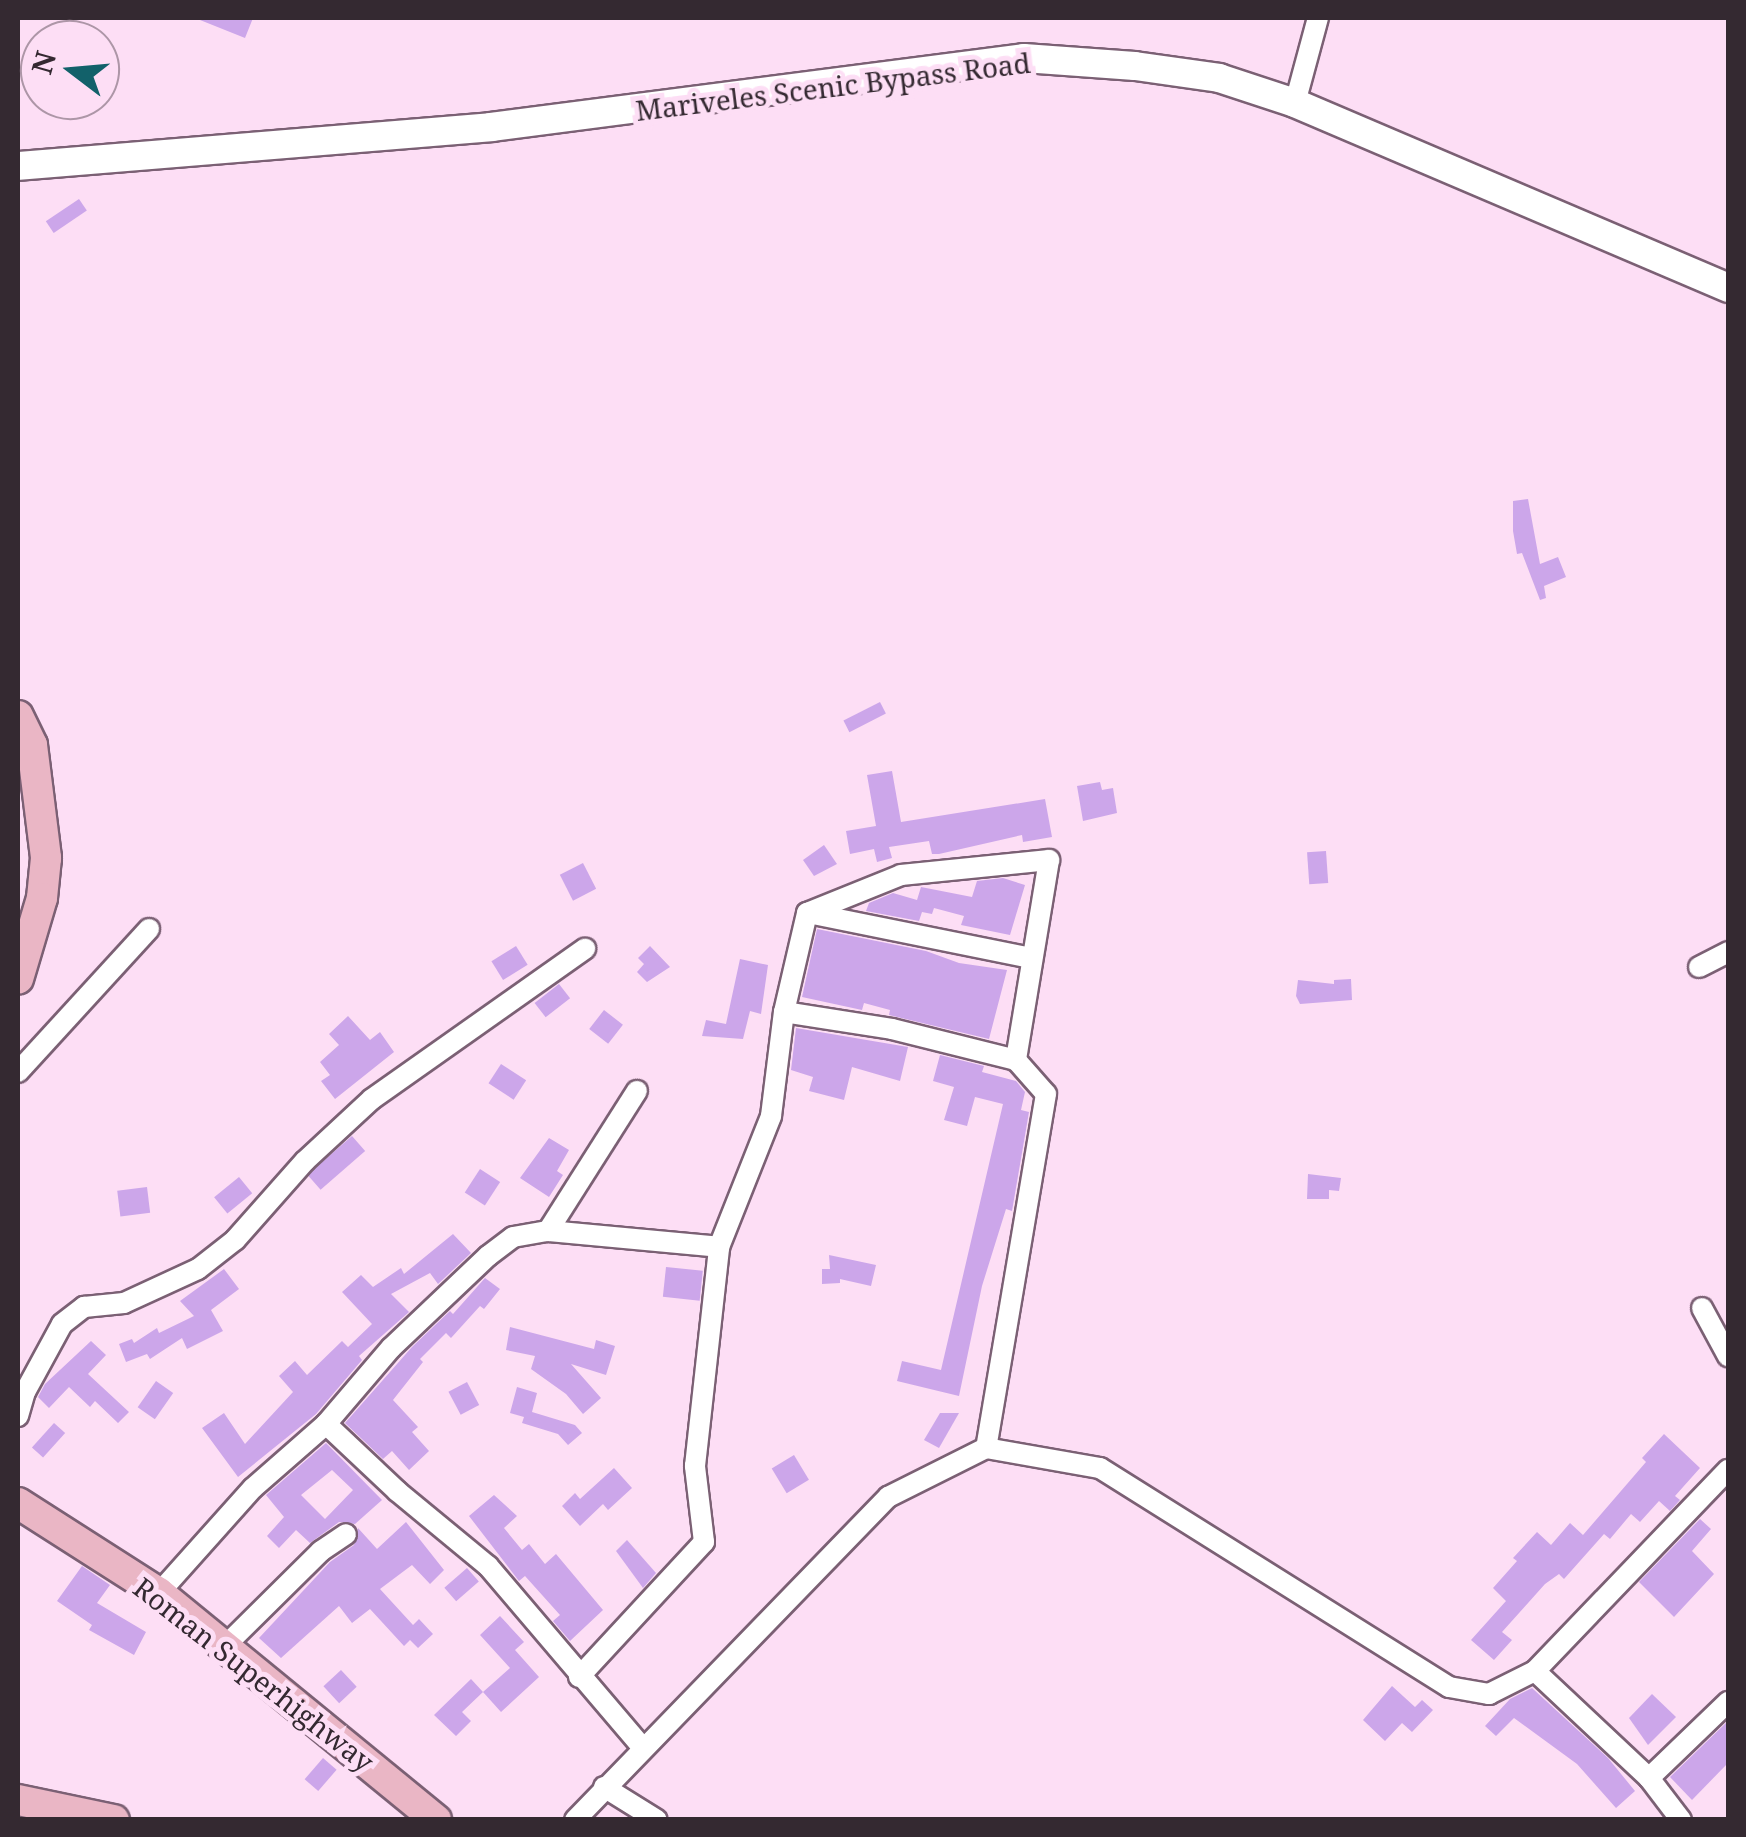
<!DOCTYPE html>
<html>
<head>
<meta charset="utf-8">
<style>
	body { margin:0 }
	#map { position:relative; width:1746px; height:1837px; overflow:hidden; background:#fddef5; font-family:"Noto Serif",serif }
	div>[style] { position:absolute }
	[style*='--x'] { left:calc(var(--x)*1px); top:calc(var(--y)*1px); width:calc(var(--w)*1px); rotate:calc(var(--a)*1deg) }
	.building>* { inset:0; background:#cca6ea; transform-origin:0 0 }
	.roads { filter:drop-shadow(2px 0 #7b6074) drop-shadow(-2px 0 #7b6074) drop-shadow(0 2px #7b6074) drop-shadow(0 -2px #7b6074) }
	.minor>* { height:20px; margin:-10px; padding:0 10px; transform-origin:10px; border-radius:10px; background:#fff }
	.secondary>* { height:28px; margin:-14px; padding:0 14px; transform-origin:14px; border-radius:14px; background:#fff }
	.primary>* { height:30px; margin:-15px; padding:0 15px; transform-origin:15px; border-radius:15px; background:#eab6c5 }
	span { translate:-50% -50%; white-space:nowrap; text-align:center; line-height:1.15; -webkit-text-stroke:10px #fddef5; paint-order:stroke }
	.street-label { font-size:28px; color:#342931 }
	.frame { position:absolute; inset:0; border:20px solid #342931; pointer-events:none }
	.north { position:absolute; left:20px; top:20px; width:100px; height:100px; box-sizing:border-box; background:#fddef5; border:2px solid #ad96a7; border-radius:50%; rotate:286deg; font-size:28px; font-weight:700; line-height:40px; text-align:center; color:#342931 }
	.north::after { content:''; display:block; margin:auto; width:35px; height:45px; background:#12616a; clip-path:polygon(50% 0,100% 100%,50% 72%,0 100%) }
</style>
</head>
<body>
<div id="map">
	<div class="building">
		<i style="clip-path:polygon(195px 18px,253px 18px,245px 38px)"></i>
		<i style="left:79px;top:199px;width:14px;height:40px;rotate:56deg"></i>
		<i style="clip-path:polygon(1528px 499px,1540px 564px,1558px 557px,1566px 577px,1544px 586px,1546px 598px,1540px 600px,1522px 553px,1517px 554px,1513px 531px,1513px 501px)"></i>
		<i style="left:880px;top:702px;width:13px;height:41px;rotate:63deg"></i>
		<i style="clip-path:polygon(892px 771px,901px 822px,1045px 799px,1052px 837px,1023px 842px,1022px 835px,939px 854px,932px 854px,929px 841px,889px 847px,892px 858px,877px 862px,874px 849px,850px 854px,846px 831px,876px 826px,867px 775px)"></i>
		<i style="clip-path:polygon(1100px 782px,1102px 790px,1113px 788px,1117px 813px,1083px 821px,1077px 786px)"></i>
		<i style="clip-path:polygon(824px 845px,837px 864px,814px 876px,803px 860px)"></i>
		<i style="left:1326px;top:851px;width:32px;height:19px;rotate:86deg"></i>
		<i style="left:583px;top:863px;width:29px;height:26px;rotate:63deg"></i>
		<i style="clip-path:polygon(1003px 878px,1025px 885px,1010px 935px,961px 925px,964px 916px,934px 908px,932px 914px,922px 912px,919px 921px,866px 911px,869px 903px,893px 893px,917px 900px,921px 887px,972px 897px,977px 881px)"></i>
		<i style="clip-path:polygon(817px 929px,926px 951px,959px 963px,1007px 970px,989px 1039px,889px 1015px,890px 1010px,864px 1003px,862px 1010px,802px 997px)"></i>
		<i style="left:516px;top:946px;width:22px;height:29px;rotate:58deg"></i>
		<i style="clip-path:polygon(650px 946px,670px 967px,647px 982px,637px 972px,644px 964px,638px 958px)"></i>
		<i style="clip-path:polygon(740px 959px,768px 965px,761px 1014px,750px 1011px,743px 1039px,702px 1036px,706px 1020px,726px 1024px)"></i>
		<i style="clip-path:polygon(1351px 979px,1352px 1000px,1300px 1004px,1296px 996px,1298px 980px,1334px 984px,1334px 980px)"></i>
		<i style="left:559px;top:984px;width:18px;height:31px;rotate:52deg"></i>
		<i style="left:604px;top:1010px;width:24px;height:24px;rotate:38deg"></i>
		<i style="clip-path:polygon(348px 1016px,370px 1040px,380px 1032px,394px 1052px,335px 1099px,321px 1081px,330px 1075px,320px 1062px,339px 1045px,329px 1034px)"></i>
		<i style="clip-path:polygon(796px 1028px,908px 1047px,900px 1081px,852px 1067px,844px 1100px,809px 1091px,813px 1077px,791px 1070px)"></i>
		<i style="clip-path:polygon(940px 1055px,984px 1066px,982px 1072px,1016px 1081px,1025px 1092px,1021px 1110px,1029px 1112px,1012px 1211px,1006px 1209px,982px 1286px,959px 1396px,897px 1381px,902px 1361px,941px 1370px,1003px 1104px,975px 1097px,967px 1126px,944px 1120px,954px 1087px,933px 1081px)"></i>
		<i style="left:501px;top:1064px;width:30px;height:23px;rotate:33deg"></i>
		<i style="left:352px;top:1136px;width:20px;height:59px;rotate:49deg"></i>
		<i style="clip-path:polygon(549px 1138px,569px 1150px,557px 1171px,563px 1175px,549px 1197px,520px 1178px)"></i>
		<i style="left:480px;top:1169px;width:24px;height:28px;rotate:33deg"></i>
		<i style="clip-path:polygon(1308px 1174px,1341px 1178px,1339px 1191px,1329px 1190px,1329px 1199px,1307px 1199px)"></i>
		<i style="left:239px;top:1177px;width:21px;height:32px;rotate:51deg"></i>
		<i style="left:147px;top:1187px;width:26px;height:30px;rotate:83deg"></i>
		<i style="clip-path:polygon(453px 1234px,471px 1253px,438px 1284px,430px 1273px,391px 1294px,409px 1312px,359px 1356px,362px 1360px,316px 1414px,238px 1477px,202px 1428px,224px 1413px,245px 1444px,293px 1392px,279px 1376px,295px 1361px,307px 1375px,342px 1341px,348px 1347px,372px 1324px,342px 1292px,361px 1275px,373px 1287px,401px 1268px,404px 1274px)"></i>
		<i style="clip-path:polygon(829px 1255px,876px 1265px,871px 1286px,840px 1279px,840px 1283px,822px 1284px,822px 1269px,830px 1269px)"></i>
		<i style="left:666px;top:1267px;width:37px;height:30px;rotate:6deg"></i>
		<i style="clip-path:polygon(224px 1269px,239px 1289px,211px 1310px,223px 1331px,187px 1349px,182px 1338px,150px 1359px,147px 1354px,126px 1362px,119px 1344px,132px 1339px,134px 1343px,157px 1328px,159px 1333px,194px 1316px,180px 1301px)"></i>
		<i style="clip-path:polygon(485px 1278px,500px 1289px,484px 1309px,480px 1306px,451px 1338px,446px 1333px,420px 1359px,423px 1362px,393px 1400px,418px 1427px,412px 1432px,429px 1451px,409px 1470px,392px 1451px,383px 1459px,345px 1423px,412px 1347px,450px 1311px,453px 1314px)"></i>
		<i style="clip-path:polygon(510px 1327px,594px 1349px,596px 1340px,615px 1346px,606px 1375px,571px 1364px,601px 1398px,583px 1414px,566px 1394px,531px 1369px,535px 1356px,506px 1350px)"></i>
		<i style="clip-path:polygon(91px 1341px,106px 1355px,88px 1374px,129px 1412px,118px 1423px,95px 1401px,90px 1407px,69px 1387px,49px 1408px,38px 1397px,45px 1384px)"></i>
		<i style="left:156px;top:1381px;width:21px;height:32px;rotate:35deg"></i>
		<i style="left:467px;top:1382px;width:26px;height:21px;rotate:62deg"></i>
		<i style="clip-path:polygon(517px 1387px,537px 1393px,532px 1412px,575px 1425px,582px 1433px,568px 1445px,558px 1434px,522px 1423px,524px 1417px,510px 1413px)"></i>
		<i style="clip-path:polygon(940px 1413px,959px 1413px,939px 1448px,924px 1440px)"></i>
		<i style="left:54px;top:1423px;width:15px;height:33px;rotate:42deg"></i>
		<i style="clip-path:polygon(1664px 1434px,1700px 1468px,1675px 1496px,1680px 1500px,1670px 1511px,1659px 1501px,1640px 1522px,1631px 1514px,1610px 1539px,1604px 1534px,1564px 1579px,1559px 1574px,1545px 1584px,1502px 1632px,1512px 1640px,1494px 1660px,1471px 1640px,1506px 1601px,1493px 1588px,1517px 1561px,1513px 1558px,1537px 1532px,1551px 1545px,1570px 1523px,1583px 1535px,1646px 1462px,1642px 1458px)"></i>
		<i style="clip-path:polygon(evenodd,326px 1443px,382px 1500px,355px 1524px,339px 1522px,310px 1543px,296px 1530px,279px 1548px,267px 1536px,284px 1517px,266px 1495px,326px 1443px,332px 1470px,353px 1490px,325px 1519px,301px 1495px,332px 1470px)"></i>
		<i style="left:794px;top:1455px;width:29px;height:26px;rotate:59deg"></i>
		<i style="clip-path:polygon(614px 1468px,632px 1488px,608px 1510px,603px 1504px,580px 1526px,562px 1506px,575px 1493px,580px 1499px)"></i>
		<i style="clip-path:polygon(494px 1495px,517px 1516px,504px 1528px,522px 1550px,529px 1544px,545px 1564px,556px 1554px,603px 1610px,570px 1641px,553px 1621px,560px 1615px,525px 1576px,519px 1581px,469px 1516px)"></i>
		<i style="clip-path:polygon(1700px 1519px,1711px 1529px,1692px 1551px,1714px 1574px,1674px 1617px,1639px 1582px)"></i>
		<i style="clip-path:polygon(406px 1522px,444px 1570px,430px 1584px,412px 1565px,380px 1589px,413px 1625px,419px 1619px,433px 1634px,418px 1648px,410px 1640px,404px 1646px,370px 1609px,352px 1623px,339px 1606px,281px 1658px,259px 1638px,330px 1562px,354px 1545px,358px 1528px,377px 1549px)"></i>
		<i style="clip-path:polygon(627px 1540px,656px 1573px,643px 1588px,616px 1551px)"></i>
		<i style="clip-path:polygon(82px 1566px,110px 1585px,97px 1603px,146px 1632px,134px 1655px,89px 1630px,92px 1625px,57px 1601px)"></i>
		<i style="left:467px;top:1568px;width:18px;height:30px;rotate:49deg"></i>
		<i style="clip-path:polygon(500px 1616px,524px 1642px,515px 1650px,539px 1677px,501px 1712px,483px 1692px,510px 1668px,480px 1635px)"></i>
		<i style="left:341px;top:1670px;width:23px;height:24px;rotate:47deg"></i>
		<i style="clip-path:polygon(471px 1679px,483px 1692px,462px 1712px,471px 1721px,456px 1736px,434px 1715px)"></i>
		<i style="clip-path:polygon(1392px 1686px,1415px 1707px,1422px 1700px,1433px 1710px,1412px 1732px,1402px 1723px,1385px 1741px,1363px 1720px)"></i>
		<i style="clip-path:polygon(1532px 1688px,1608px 1758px,1635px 1791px,1616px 1808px,1577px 1764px,1514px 1718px,1496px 1736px,1485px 1726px,1510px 1699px)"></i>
		<i style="clip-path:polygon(1652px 1694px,1676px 1717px,1648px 1745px,1629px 1718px)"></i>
		<i style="clip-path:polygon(1728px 1721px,1728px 1763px,1692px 1800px,1670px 1777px)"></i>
		<i style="left:323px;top:1758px;width:18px;height:28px;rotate:41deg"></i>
	</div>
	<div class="roads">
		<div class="minor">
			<i style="--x:1295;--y:103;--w:88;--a:-74.9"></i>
			<i style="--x:808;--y:913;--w:227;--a:11.4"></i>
			<i style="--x:1699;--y:967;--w:33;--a:-27"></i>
			<i style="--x:784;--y:1012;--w:109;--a:8.9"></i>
			<i style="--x:892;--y:1029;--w:128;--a:14"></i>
			<i style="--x:1016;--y:1060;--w:45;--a:48.6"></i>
			<i style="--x:1046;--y:1094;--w:359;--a:99.6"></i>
			<i style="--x:18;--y:1072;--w:194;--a:-47.5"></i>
			<i style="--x:548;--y:1231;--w:172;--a:5.3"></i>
			<i style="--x:1702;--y:1308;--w:55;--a:61.6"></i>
			<i style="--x:18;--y:1416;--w:25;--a:-74"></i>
			<i style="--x:25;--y:1392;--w:77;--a:-61.4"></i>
			<i style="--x:62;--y:1324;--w:28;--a:-38"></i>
			<i style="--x:84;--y:1307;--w:40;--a:-5.7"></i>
			<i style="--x:124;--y:1303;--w:81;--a:-24.7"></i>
			<i style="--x:198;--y:1269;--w:47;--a:-38.1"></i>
			<i style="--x:235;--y:1240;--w:106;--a:-48.5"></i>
			<i style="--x:305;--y:1161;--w:91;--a:-42.8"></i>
			<i style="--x:372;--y:1099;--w:261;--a:-35.2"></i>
			<i style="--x:326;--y:1424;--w:98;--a:43.3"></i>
			<i style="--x:397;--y:1491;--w:118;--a:39.5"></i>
			<i style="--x:488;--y:1566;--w:238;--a:49.6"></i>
			<i style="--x:159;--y:1593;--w:141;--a:-48.2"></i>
			<i style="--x:253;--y:1488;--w:97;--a:-41.2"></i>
			<i style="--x:326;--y:1424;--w:100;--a:-49.5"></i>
			<i style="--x:391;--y:1348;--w:134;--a:-43.5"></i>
			<i style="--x:488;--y:1256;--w:31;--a:-37"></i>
			<i style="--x:513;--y:1237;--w:36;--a:-10"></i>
			<i style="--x:548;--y:1231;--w:166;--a:-57.6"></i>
			<i style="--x:224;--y:1647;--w:136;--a:-44.7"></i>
			<i style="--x:321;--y:1551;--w:30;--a:-34"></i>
			<i style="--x:1535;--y:1671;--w:156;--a:43.2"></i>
			<i style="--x:1649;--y:1778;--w:53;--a:52.7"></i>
			<i style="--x:579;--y:1677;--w:184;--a:-47.2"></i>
			<i style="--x:704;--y:1542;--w:77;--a:-96.8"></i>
			<i style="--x:695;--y:1466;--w:220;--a:-83.7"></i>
			<i style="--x:719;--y:1247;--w:141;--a:-68.3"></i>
			<i style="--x:771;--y:1116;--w:105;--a:-82.9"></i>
			<i style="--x:784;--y:1012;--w:102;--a:-76.9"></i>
			<i style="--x:807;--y:913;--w:101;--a:-22"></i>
			<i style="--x:901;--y:875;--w:149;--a:-5.8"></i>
			<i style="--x:1049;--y:860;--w:203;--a:99.4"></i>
			<i style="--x:1649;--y:1778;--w:110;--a:-43.9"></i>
			<i style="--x:604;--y:1787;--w:62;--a:31.9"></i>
			<i style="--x:575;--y:1820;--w:450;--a:-45.9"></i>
			<i style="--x:888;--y:1497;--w:110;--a:-26.6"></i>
			<i style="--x:986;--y:1448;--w:116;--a:10"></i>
			<i style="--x:1100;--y:1468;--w:412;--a:32.1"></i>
			<i style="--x:1449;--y:1687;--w:41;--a:9.9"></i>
			<i style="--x:1489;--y:1694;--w:51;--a:-26.6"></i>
			<i style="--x:1535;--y:1671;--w:279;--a:-46.2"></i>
		</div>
		<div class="secondary">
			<i style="--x:18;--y:166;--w:475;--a:-4.7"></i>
			<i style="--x:491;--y:127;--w:537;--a:-7.38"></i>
			<i style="--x:1024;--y:58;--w:111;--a:4.1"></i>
			<i style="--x:1135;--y:66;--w:85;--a:8.1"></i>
			<i style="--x:1219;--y:78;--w:80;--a:18.2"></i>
			<i style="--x:1295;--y:103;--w:471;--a:23.1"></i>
		</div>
		<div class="primary">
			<i style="--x:18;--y:716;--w:32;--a:64"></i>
			<i style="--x:32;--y:745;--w:114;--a:82.9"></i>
			<i style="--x:46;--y:858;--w:40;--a:95.7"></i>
			<i style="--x:42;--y:898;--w:84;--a:106.5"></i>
			<i style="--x:18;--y:1503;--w:167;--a:32.6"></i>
			<i style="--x:159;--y:1593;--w:358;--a:39.3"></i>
			<i style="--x:18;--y:1800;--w:98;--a:11.8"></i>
		</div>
	</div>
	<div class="street-label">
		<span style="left:833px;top:86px;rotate:-7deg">Mariveles Scenic Bypass Road</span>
		<span style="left:254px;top:1674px;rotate:38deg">Roman Superhighway</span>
	</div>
	<div class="frame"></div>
	<div class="north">N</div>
</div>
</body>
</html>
